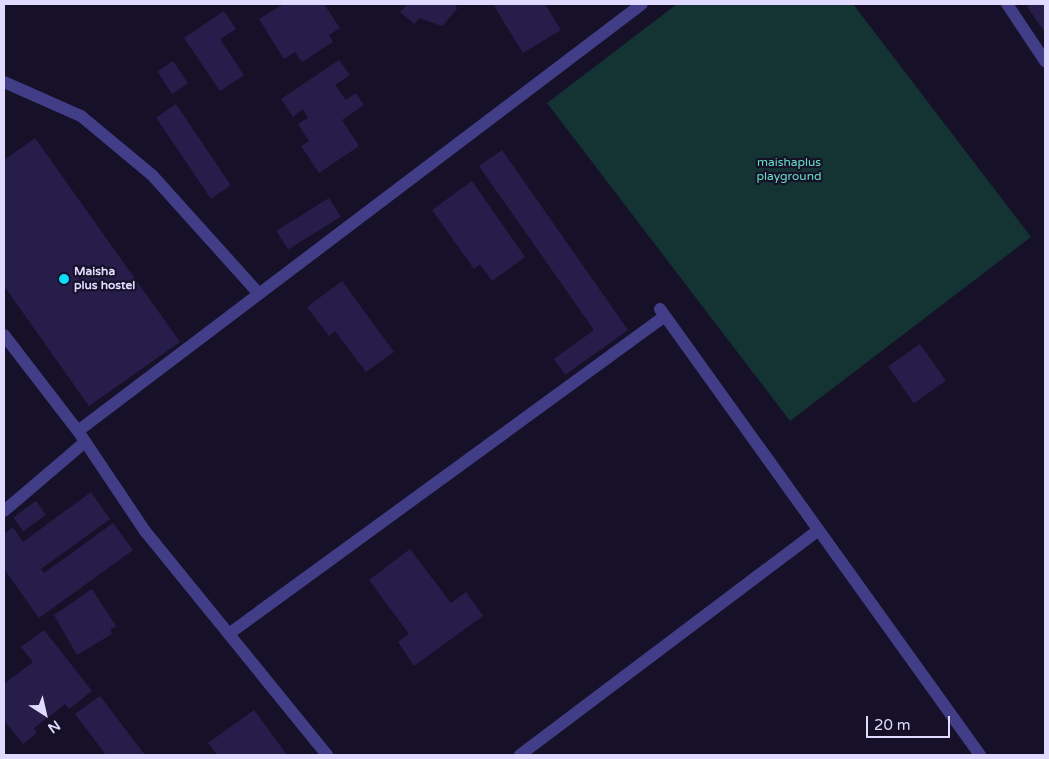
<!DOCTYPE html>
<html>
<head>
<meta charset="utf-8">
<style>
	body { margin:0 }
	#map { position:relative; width:1049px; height:759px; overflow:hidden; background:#161129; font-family:"Varela Round",sans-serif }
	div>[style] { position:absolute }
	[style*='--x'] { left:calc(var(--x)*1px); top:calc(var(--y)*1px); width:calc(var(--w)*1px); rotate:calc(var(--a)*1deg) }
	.green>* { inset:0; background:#143333 }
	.building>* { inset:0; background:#271d4a; transform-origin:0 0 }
	.minor>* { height:12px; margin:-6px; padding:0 6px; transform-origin:6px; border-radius:6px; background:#423d87 }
	.dots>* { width:14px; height:14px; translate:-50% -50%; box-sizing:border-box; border:2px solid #161129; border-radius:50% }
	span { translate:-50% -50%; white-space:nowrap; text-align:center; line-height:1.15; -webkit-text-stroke:4.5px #161129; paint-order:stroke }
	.park-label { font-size:12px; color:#65dec3 }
	.poi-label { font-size:12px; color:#dfdafe; font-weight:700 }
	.left { translate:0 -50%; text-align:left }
	.frame { position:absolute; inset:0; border:5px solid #dfdafe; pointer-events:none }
	.north { position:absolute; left:20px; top:689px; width:50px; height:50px; -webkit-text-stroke:4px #161129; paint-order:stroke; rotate:145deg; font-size:14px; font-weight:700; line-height:20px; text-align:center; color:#dfdafe }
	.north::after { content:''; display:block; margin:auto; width:18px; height:22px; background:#dfdafe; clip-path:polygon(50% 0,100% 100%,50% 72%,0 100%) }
	.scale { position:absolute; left:866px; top:716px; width:84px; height:22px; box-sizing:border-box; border:2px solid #dfdafe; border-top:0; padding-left:6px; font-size:15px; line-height:18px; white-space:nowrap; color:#dfdafe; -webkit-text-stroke:4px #161129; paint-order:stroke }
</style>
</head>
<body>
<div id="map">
	<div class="green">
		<i style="clip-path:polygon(677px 4px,853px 4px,1031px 237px,790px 421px,547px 103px)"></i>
	</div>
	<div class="building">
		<i style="clip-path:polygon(284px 4px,324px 4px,340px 28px,329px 35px,333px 42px,302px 62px,295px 52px,284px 59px,259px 19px)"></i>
		<i style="clip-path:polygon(407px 4px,455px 4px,457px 9px,442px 26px,419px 18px,414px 24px,400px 12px)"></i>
		<i style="clip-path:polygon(497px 4px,545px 4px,561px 30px,523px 53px,494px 6px)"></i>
		<i style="clip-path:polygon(1031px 4px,1045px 4px,1045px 32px,1027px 7px)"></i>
		<i style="clip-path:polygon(224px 11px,236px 29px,220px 39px,244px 75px,220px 91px,184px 38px)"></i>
		<i style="clip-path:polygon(339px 60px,350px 75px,335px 85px,346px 100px,356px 93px,364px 105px,342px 120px,359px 146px,319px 173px,301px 146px,309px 141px,298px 124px,308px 118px,303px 109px,293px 117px,281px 99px)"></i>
		<i style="left:173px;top:61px;width:27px;height:19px;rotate:56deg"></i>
		<i style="left:176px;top:104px;width:98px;height:24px;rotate:56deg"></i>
		<i style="clip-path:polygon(35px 138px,180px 342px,89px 406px,4px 286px,4px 160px)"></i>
		<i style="clip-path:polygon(502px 150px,628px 330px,565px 375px,554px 359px,594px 330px,479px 166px)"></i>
		<i style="clip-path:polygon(472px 181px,525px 257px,492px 281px,480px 264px,474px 269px,432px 210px)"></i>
		<i style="left:329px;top:198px;width:22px;height:62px;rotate:58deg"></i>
		<i style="clip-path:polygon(342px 281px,394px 352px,366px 372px,335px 331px,329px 336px,307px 307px)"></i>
		<i style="left:920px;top:344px;width:45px;height:39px;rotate:55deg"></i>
		<i style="clip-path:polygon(91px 492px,110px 519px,41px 569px,44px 573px,113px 523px,133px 550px,39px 618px,4px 569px,4px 534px,13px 527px,23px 542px)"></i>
		<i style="left:36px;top:501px;width:17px;height:28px;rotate:54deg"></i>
		<i style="clip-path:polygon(410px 549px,451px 603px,466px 592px,483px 616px,414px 666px,398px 642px,409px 634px,369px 580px)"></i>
		<i style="clip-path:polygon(92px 589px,116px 626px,110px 630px,112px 634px,77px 655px,54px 615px)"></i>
		<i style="clip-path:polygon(44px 630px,92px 691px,69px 709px,65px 704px,34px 728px,37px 733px,23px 744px,4px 720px,4px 684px,33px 662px,21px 647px)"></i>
		<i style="clip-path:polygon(100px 696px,145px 755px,106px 755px,75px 714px)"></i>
		<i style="clip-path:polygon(254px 710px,287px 755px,217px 755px,208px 743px)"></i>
	</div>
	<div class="minor">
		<i style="--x:1007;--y:4;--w:69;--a:56.3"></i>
		<i style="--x:4;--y:82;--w:84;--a:23.8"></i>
		<i style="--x:81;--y:116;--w:92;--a:39.7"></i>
		<i style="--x:152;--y:175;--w:160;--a:48"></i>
		<i style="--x:660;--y:309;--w:549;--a:54.34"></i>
		<i style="--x:4;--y:335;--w:121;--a:52.4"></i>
		<i style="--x:78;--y:431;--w:120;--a:56.2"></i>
		<i style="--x:145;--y:531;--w:289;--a:50.9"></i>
		<i style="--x:78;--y:431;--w:707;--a:-37.13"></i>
		<i style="--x:4;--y:511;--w:106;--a:-40.4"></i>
		<i style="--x:230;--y:633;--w:538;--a:-36.08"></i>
		<i style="--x:520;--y:755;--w:372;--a:-37"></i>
	</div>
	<div class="dots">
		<i style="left:64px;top:279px;background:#0addfa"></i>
	</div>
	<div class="park-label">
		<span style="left:789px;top:170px">maishaplus<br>playground</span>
	</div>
	<div class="poi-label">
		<span class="left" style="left:74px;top:279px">Maisha<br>plus hostel</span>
	</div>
	<div class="frame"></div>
	<div class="north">N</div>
	<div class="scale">20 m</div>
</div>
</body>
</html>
